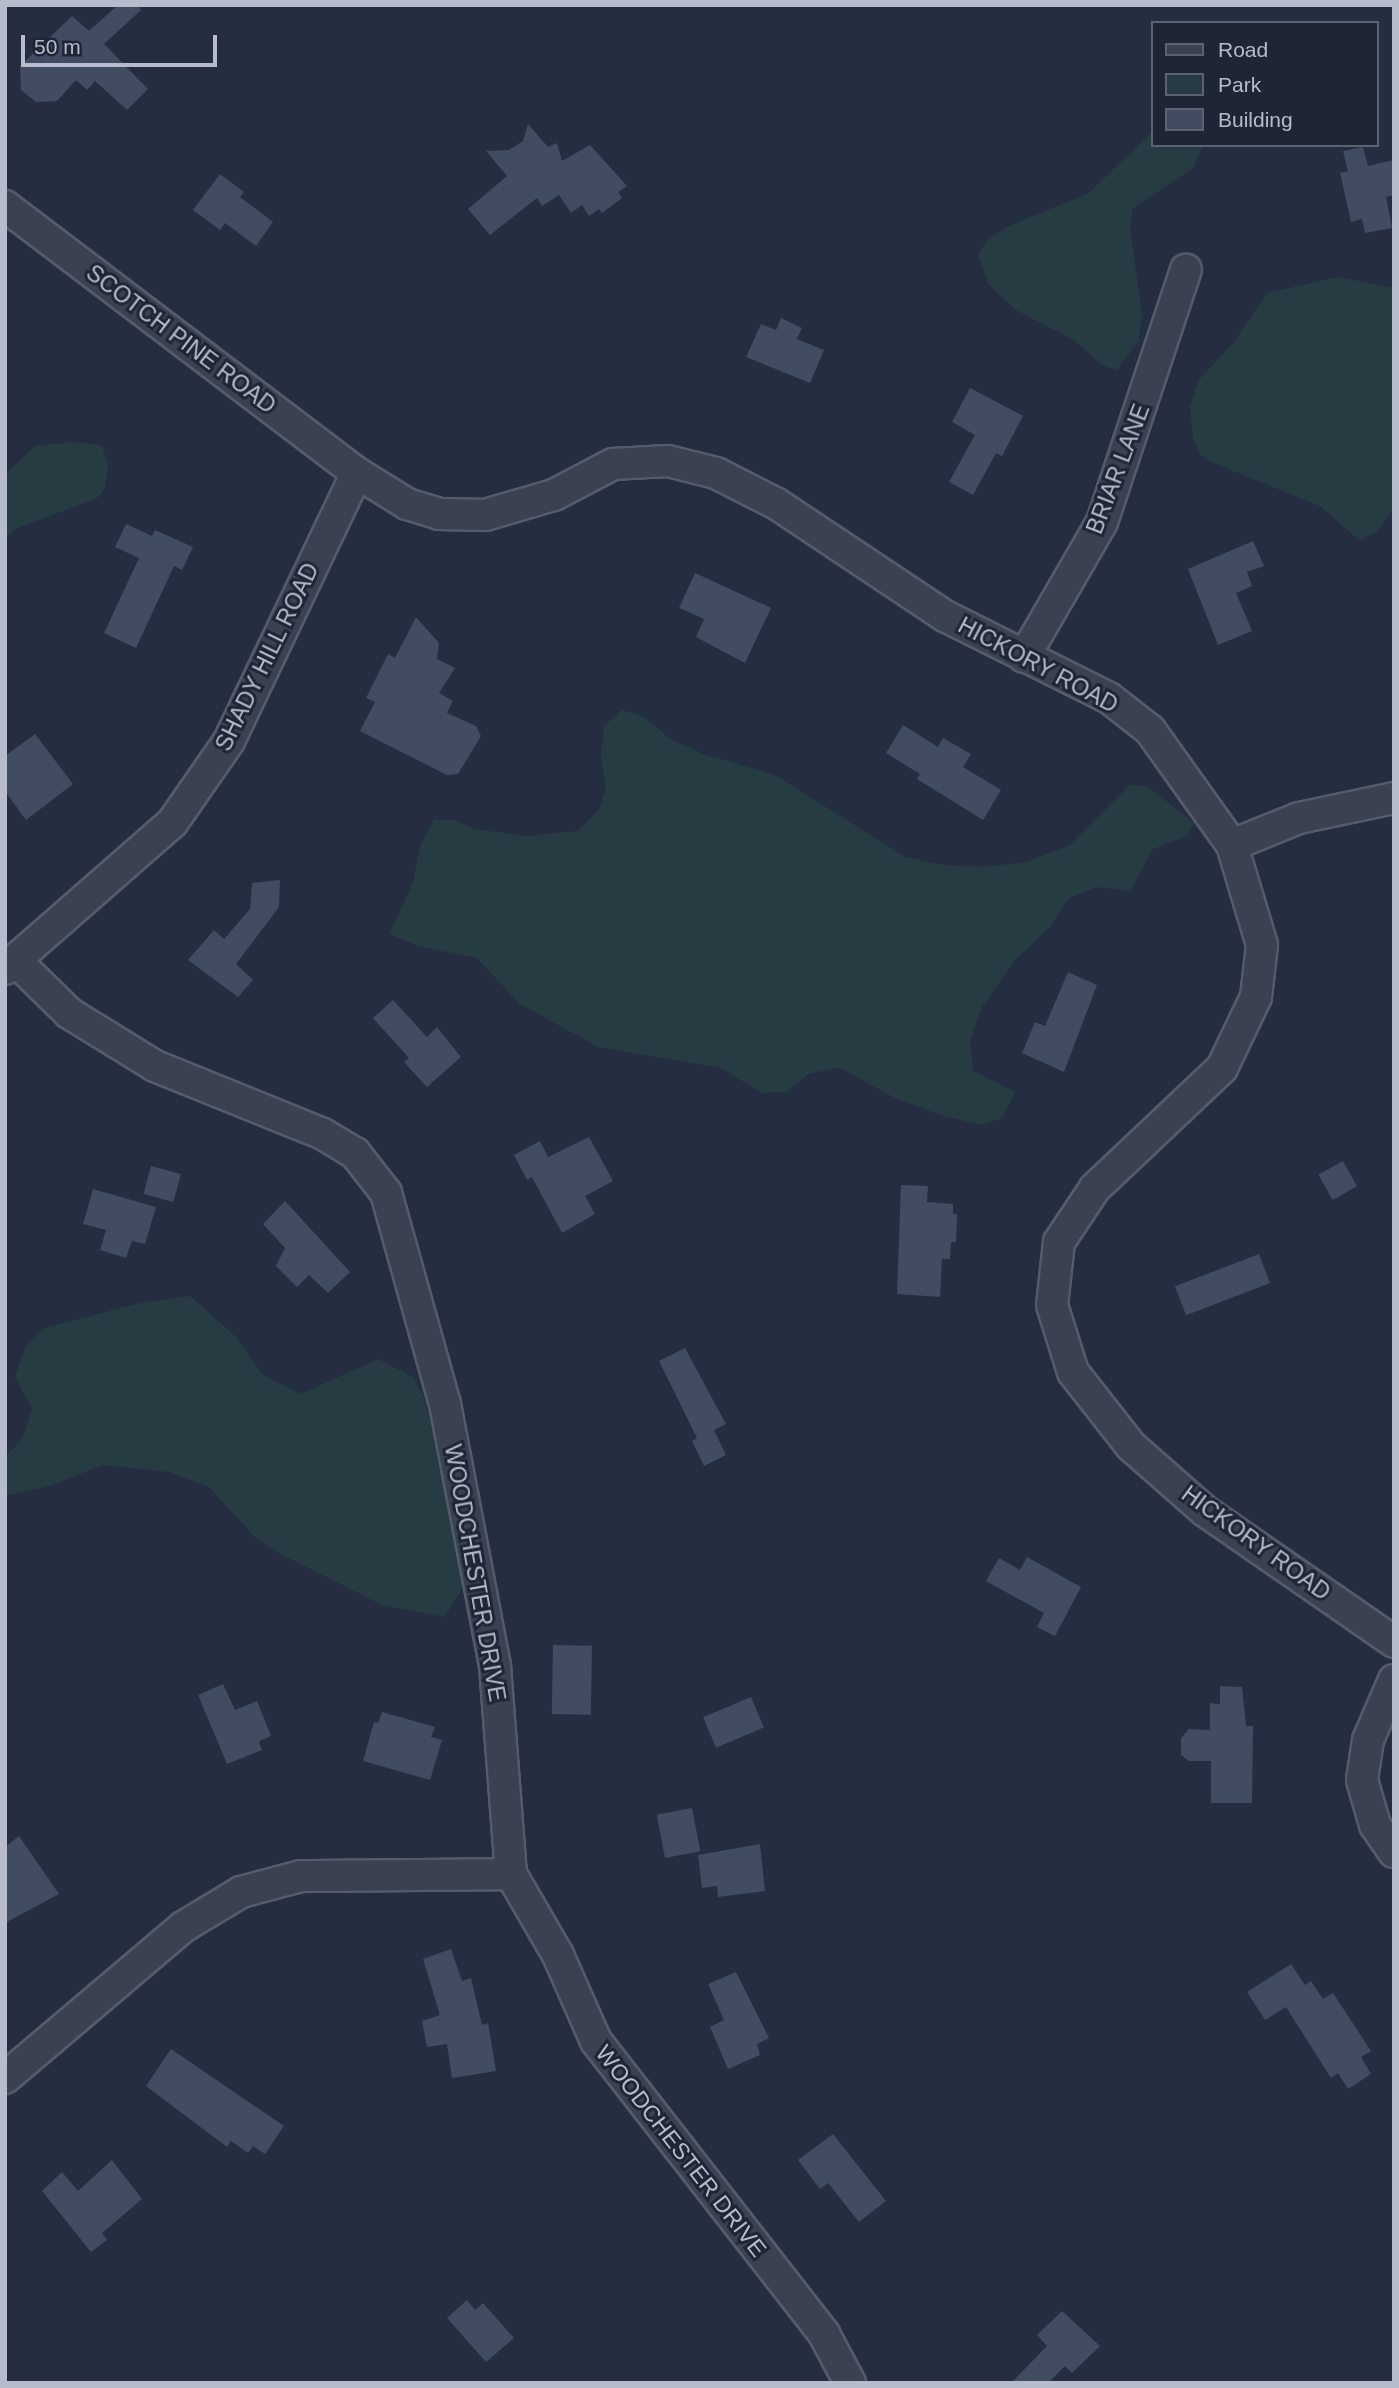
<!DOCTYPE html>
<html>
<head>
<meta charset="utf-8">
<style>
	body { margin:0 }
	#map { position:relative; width:1399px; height:2388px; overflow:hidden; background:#252e41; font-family:Arial,sans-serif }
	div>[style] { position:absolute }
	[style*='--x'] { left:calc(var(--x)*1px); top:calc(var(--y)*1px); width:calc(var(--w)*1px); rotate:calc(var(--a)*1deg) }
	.green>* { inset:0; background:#273c42 }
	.building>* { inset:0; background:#414b61; transform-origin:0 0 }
	.roads { filter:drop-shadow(2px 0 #545c6b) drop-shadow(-2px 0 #545c6b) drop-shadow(0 2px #545c6b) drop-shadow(0 -2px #545c6b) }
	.minor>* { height:30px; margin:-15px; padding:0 15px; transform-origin:15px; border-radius:15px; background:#3a4151 }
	span { translate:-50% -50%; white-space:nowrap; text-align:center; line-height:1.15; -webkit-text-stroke:6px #1e2636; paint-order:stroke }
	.street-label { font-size:23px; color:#b6bccb }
	.frame { position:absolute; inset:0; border:7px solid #b6bccb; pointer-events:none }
	.legend { position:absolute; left:1151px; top:21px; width:228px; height:126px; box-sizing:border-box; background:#1e2636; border:2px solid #5b6272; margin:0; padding:9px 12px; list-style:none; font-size:21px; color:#b6bccb }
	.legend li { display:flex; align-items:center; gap:14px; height:35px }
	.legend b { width:35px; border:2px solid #5b6272 }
	.scale { position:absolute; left:21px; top:35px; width:196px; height:32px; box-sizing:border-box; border:4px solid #b6bccb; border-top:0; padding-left:9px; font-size:21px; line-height:24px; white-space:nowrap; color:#b6bccb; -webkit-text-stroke:5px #1e2636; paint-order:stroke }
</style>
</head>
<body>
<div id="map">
	<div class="green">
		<i style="clip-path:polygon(1152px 132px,1152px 145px,1203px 145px,1193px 168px,1133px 208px,1130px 226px,1142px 317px,1138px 342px,1117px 370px,1102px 365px,1075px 341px,1016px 310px,988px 284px,978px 255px,988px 239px,1009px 226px,1089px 193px)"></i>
		<i style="clip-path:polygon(1338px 277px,1394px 288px,1392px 511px,1378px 530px,1360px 541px,1320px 506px,1211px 462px,1200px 454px,1193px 437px,1190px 407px,1199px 380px,1234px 342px,1267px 293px)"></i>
		<i style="clip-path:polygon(76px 442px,102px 446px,108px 465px,105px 488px,97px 498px,13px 530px,5px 539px,5px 475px,35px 446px)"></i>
		<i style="clip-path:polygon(622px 710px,646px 718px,669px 738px,703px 754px,775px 775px,905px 857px,944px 865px,983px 867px,1026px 862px,1069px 846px,1130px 785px,1147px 786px,1194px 823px,1187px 836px,1153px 849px,1130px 891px,1097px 887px,1069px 898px,1049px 928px,1014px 961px,982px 1007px,970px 1041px,973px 1071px,1015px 1092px,1002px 1118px,980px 1125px,941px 1115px,895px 1098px,839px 1067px,808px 1074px,787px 1092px,762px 1093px,721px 1068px,598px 1047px,520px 1004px,477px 958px,419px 946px,389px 934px,413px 883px,420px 846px,434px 820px,453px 820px,475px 829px,526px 836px,578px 831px,599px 810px,606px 788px,601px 757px,604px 726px)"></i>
		<i style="clip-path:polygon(190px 1296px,235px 1336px,263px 1375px,301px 1394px,378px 1359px,413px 1377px,424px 1398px,441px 1457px,464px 1584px,445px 1617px,382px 1605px,277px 1552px,256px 1538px,209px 1487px,170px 1472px,102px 1465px,50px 1486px,5px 1496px,5px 1457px,23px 1438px,32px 1408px,15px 1377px,25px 1348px,45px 1328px,140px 1303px)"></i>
	</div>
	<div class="building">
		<i style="clip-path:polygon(118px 5px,137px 5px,141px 10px,104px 44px,148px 89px,127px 110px,95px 81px,87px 90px,76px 80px,57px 101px,36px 102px,21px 90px,20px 66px,72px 16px,89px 31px)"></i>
		<i style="clip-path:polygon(528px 124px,548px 147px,557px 143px,562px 161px,590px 145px,627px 186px,618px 192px,622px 198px,602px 213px,599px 209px,589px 216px,582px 205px,571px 213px,559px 195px,542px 206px,537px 198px,490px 235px,468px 209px,507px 176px,486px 151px,509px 150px,523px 141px)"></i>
		<i style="clip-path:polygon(1363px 147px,1368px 166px,1394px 160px,1394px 195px,1386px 197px,1392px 228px,1365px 233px,1362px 219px,1351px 222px,1340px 173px,1348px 171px,1343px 151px)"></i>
		<i style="clip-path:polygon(220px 174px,244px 192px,240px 197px,273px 222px,256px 246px,225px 223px,220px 230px,193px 210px)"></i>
		<i style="clip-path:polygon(781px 318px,802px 328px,797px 339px,824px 350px,810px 383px,746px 357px,761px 324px,776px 330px)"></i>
		<i style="clip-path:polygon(970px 388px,1023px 416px,1002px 456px,996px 453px,973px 495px,949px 482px,975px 435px,952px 422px)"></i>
		<i style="clip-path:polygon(126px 524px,152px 536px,155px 530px,193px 547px,182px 570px,174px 566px,136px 648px,104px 633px,139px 558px,115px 547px)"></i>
		<i style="clip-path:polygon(1253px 541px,1264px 566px,1247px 572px,1252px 586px,1236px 593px,1252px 631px,1218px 645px,1188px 569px)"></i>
		<i style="clip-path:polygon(695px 573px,771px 608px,745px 663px,696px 637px,704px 619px,679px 608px)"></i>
		<i style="clip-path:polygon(416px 617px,439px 643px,437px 659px,455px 668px,439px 693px,453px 701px,447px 713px,476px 726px,481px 736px,458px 774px,447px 775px,360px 731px,375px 702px,366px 698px,388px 654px,395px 658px)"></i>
		<i style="clip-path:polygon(903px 725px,938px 747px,943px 738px,971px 754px,963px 767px,1001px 790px,983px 820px,917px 779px,920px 774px,886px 753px)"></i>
		<i style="clip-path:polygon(35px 734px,73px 784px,26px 820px,5px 791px,5px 756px)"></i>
		<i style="clip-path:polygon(280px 880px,279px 907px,236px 964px,253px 980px,238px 997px,188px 960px,214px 930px,224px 939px,250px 909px,252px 883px)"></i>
		<i style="clip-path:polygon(1068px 972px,1097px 985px,1064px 1072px,1022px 1053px,1035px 1022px,1045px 1026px)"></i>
		<i style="clip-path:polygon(393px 1000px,427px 1037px,437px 1027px,461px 1057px,427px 1087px,404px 1062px,409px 1058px,373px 1018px)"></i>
		<i style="clip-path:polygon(589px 1137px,613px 1181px,585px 1196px,595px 1214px,562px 1233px,532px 1177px,527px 1180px,514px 1155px,540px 1141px,548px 1157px)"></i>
		<i style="left:1343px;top:1161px;width:29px;height:28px;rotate:61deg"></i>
		<i style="left:151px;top:1166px;width:31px;height:29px;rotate:15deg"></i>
		<i style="clip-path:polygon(901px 1185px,928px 1186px,927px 1202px,953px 1204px,953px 1214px,957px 1214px,956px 1242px,951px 1242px,950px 1259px,942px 1259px,940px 1297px,897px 1294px)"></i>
		<i style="clip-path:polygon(93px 1189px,156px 1207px,145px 1244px,132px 1241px,126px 1258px,100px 1250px,106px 1230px,83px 1224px)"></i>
		<i style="clip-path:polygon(285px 1201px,350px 1272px,328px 1293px,309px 1275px,297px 1287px,276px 1266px,285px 1248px,263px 1224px)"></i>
		<i style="left:1259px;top:1254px;width:31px;height:90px;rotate:69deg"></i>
		<i style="clip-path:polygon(685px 1348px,726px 1424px,714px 1430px,726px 1455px,704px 1466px,692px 1441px,697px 1438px,659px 1361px)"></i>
		<i style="clip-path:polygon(1027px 1557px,1081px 1587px,1055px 1636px,1037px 1627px,1044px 1613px,986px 1581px,999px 1558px,1020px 1570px)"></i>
		<i style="left:553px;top:1645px;width:39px;height:69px;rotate:1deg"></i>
		<i style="clip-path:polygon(223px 1684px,235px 1710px,257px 1701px,271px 1736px,259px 1741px,262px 1750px,227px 1764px,198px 1695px)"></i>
		<i style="clip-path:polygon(1220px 1686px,1242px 1687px,1246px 1726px,1253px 1726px,1252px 1803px,1211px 1803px,1211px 1761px,1189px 1761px,1181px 1755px,1181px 1738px,1189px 1729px,1210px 1730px,1210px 1703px,1220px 1704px)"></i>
		<i style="left:751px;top:1697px;width:33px;height:52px;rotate:67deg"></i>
		<i style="clip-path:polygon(382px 1712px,435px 1727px,431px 1737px,442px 1740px,430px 1780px,363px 1761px,374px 1722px,378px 1723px)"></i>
		<i style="left:692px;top:1808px;width:44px;height:36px;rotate:79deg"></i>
		<i style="clip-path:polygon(19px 1836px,59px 1894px,5px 1923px,5px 1847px)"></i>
		<i style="clip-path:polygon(760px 1844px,765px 1891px,718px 1897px,717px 1886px,702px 1888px,698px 1855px)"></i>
		<i style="clip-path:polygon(451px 1949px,462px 1981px,471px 1978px,482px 2025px,488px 2023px,496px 2071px,452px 2078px,447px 2044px,427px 2047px,422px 2021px,440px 2015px,423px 1959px)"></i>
		<i style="clip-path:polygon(1291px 1964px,1305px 1985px,1311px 1981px,1323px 1999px,1333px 1993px,1371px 2051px,1361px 2057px,1371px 2074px,1348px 2089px,1338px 2073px,1331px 2078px,1286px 2007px,1265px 2020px,1247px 1992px)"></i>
		<i style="clip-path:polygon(736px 1972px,769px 2038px,757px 2044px,760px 2055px,728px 2069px,710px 2027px,724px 2020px,708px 1984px)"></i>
		<i style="clip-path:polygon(171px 2049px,284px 2126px,265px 2154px,253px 2146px,248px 2153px,231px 2141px,227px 2147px,146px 2086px)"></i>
		<i style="clip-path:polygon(833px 2134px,886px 2201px,859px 2222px,828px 2183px,820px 2189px,798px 2160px)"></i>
		<i style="clip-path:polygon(112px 2160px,142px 2199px,102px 2233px,107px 2240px,91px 2252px,42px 2191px,62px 2172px,78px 2191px)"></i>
		<i style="clip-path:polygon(467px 2300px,475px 2310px,483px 2303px,514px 2338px,486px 2362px,447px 2318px)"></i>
		<i style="clip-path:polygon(1062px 2311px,1100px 2346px,1072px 2373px,1065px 2366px,1048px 2383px,1011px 2383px,1047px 2346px,1037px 2335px)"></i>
	</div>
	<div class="roads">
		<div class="minor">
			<i style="--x:5;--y:206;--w:442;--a:37.2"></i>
			<i style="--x:357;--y:473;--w:59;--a:31.8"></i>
			<i style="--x:407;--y:504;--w:34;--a:17"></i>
			<i style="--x:439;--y:514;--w:46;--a:1.2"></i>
			<i style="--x:485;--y:515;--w:72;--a:-16.2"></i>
			<i style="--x:554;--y:495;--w:67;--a:-27.7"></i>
			<i style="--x:613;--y:464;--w:55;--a:-3.1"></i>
			<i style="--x:668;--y:461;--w:49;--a:14"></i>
			<i style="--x:716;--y:473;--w:68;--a:26.9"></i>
			<i style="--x:777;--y:504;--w:202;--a:33.7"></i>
			<i style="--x:945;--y:616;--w:183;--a:26.6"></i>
			<i style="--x:1109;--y:698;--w:52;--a:38"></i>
			<i style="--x:1150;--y:730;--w:141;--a:54.5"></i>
			<i style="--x:1232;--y:845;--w:104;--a:73.3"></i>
			<i style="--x:1262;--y:945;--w:52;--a:96.6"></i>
			<i style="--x:1256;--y:997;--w:79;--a:115.6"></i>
			<i style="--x:1222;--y:1068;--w:175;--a:136.6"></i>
			<i style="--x:1095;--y:1188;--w:65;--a:123.7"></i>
			<i style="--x:1059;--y:1242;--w:63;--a:96.3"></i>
			<i style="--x:1052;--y:1305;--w:70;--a:72.6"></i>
			<i style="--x:1073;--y:1372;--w:94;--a:51.9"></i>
			<i style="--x:1131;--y:1446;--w:98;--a:41.3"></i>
			<i style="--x:1205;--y:1511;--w:230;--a:34.7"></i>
			<i style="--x:1024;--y:657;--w:156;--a:-60"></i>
			<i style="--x:1102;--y:522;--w:266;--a:-71.6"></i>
			<i style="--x:1232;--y:845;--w:72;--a:-21.9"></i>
			<i style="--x:1299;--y:818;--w:97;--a:-11.9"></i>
			<i style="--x:17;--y:962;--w:73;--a:44.4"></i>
			<i style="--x:69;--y:1013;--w:101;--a:31.6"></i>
			<i style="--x:155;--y:1066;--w:181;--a:22"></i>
			<i style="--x:323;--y:1134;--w:37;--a:31"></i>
			<i style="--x:355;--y:1153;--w:51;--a:52.2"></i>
			<i style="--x:386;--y:1193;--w:219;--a:74.4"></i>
			<i style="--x:445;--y:1404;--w:267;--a:79.2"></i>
			<i style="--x:495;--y:1666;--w:209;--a:85.6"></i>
			<i style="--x:511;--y:1874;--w:94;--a:59.9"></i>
			<i style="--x:558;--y:1955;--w:94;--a:66.2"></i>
			<i style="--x:596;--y:2041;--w:371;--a:52.1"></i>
			<i style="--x:824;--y:2334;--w:55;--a:62"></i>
			<i style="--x:5;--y:969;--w:222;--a:-41.2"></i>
			<i style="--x:172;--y:823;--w:100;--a:-55.2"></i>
			<i style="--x:229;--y:741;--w:297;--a:-64.5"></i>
			<i style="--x:1394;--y:1680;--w:65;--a:113.4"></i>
			<i style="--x:1368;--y:1740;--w:40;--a:98.5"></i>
			<i style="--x:1362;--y:1780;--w:47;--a:73.9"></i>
			<i style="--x:1375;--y:1825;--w:33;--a:55"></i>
			<i style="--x:5;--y:2078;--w:233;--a:-40.3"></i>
			<i style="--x:183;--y:1927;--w:68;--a:-31.1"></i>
			<i style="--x:241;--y:1892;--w:62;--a:-14.9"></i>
			<i style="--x:301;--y:1876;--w:210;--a:-0.5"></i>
		</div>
	</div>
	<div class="street-label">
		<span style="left:181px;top:339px;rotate:37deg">SCOTCH PINE ROAD</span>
		<span style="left:1118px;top:469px;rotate:-69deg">BRIAR LANE</span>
		<span style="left:267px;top:657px;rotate:-64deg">SHADY HILL ROAD</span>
		<span style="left:1038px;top:665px;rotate:28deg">HICKORY ROAD</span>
		<span style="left:1256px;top:1543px;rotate:36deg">HICKORY ROAD</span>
		<span style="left:475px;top:1573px;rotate:80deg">WOODCHESTER DRIVE</span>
		<span style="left:681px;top:2151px;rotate:52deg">WOODCHESTER DRIVE</span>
	</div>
	<div class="frame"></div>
	<ul class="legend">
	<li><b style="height:9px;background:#3a4151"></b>Road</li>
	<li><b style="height:19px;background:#273c42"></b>Park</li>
	<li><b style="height:19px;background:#414b61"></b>Building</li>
	</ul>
	<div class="scale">50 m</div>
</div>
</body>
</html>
